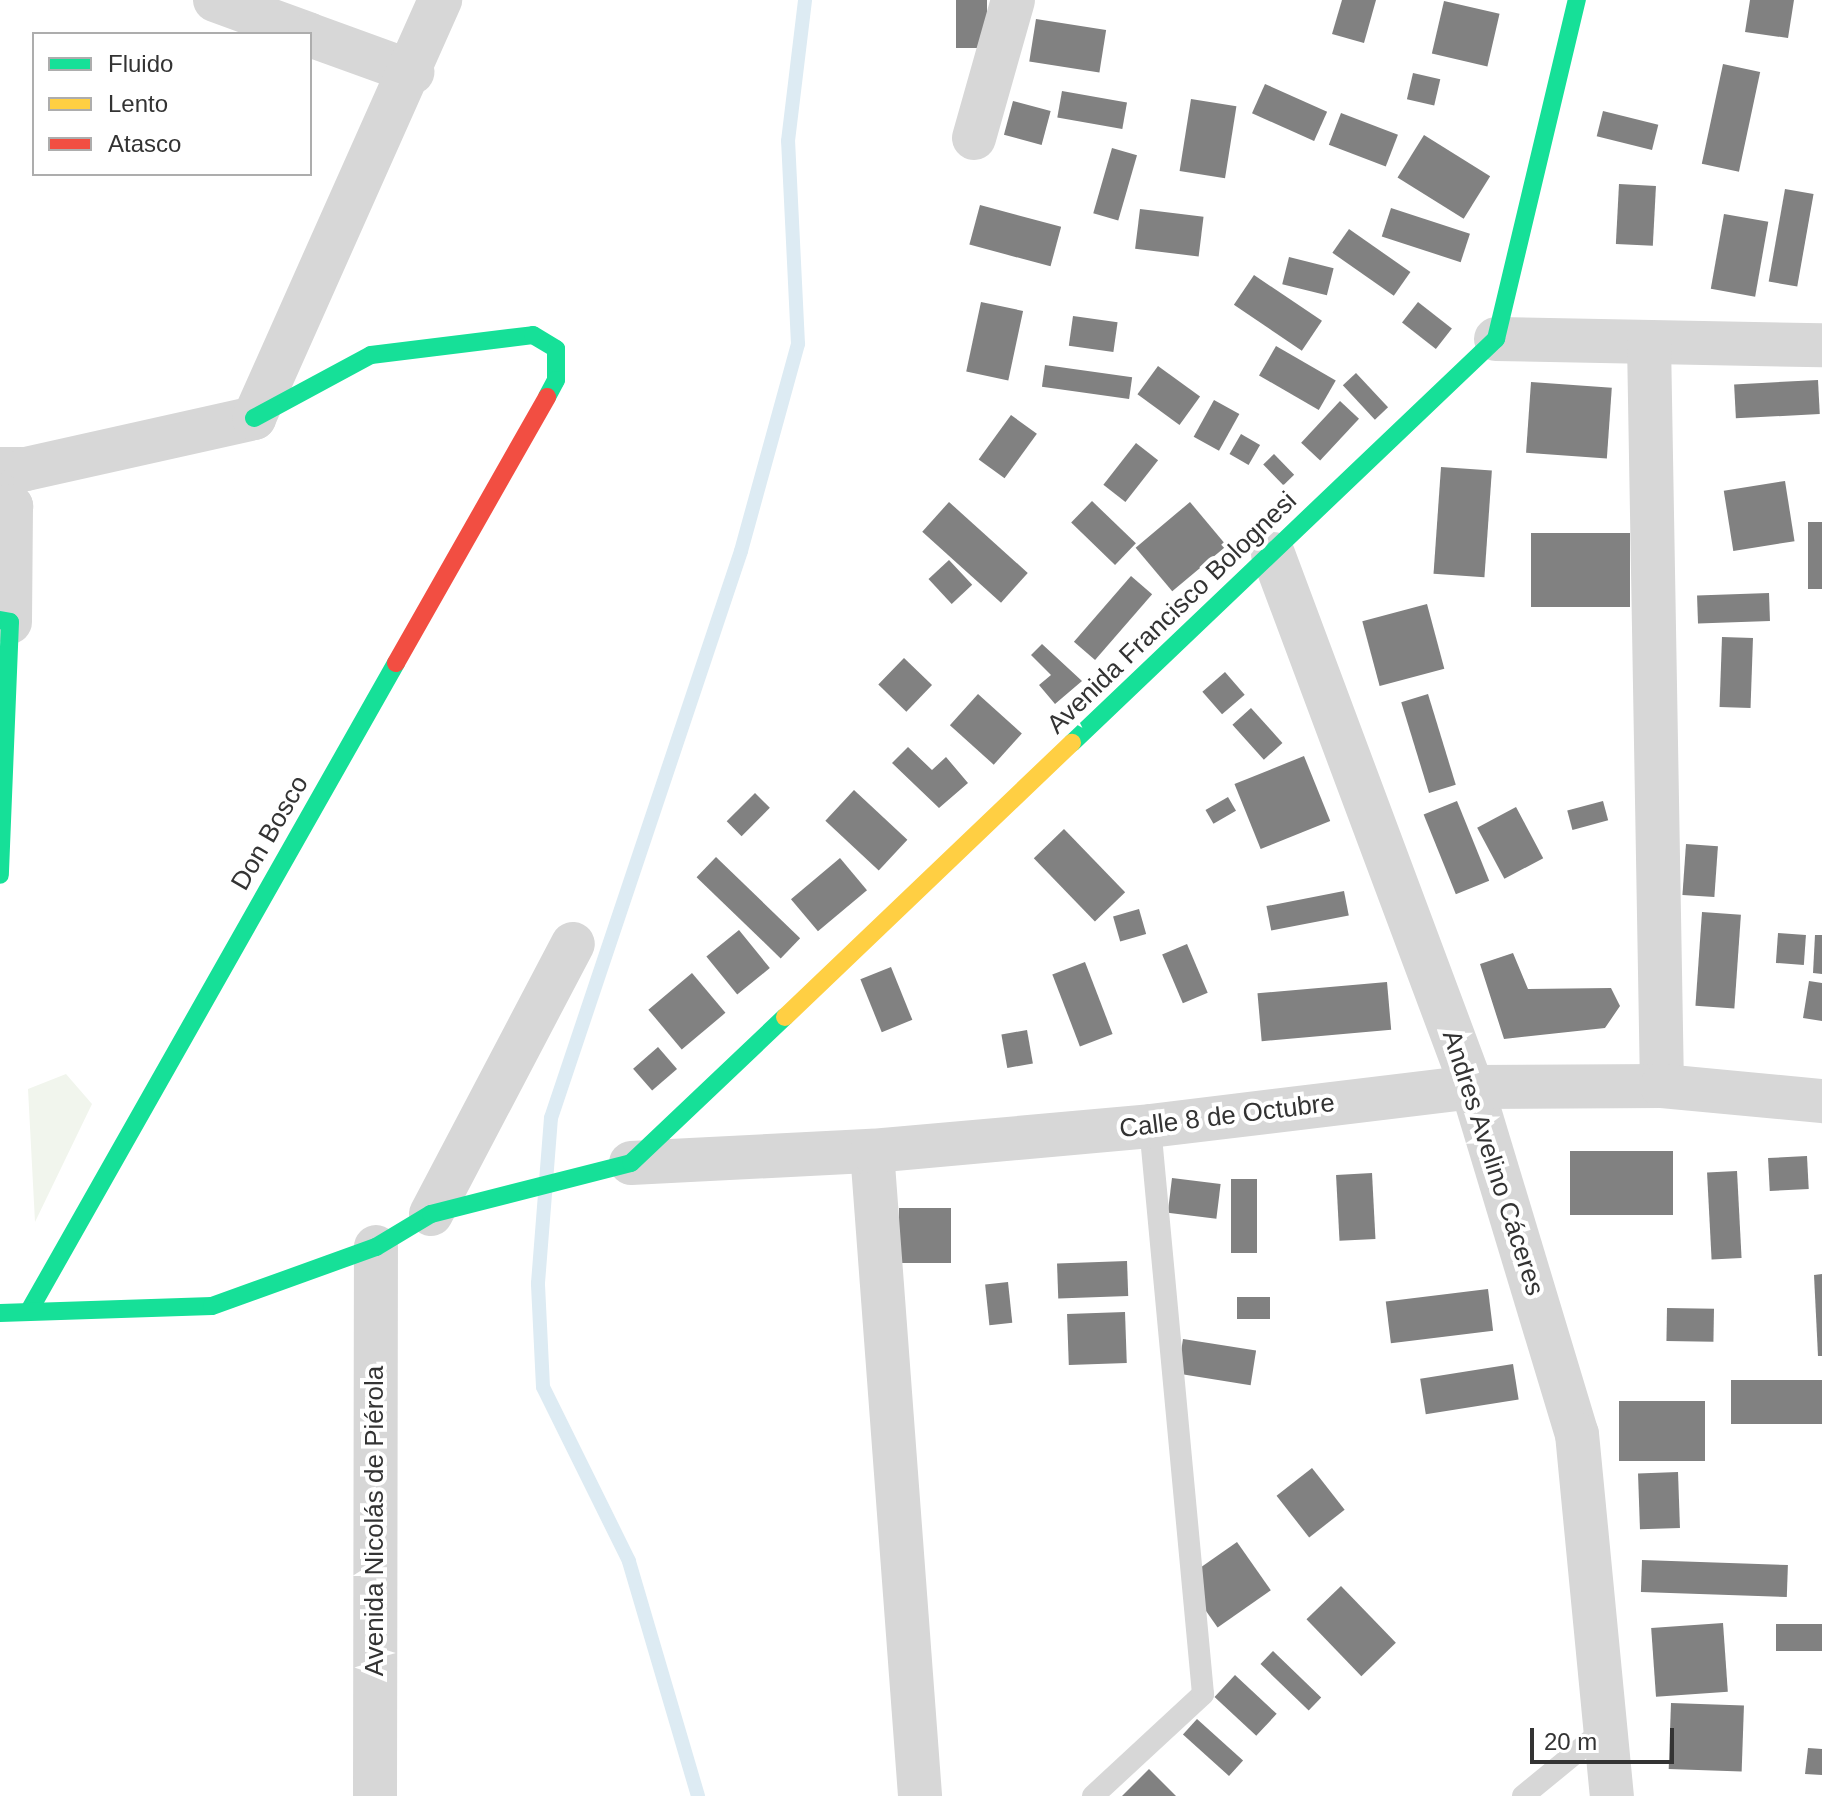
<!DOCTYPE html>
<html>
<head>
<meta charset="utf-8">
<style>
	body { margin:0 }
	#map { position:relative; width:1822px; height:1796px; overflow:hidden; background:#fff; font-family:Arial,sans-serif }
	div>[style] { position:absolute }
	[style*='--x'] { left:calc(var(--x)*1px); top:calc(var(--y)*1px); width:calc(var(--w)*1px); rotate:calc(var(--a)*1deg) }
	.green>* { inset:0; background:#f1f5ed }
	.stream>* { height:14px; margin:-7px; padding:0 7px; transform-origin:7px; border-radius:7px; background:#ddebf3 }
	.building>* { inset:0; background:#818181; transform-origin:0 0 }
	.lane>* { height:22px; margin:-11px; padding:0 11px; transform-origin:11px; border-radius:11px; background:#d7d7d7 }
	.street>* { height:44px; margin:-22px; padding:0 22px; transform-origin:22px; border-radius:22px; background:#d7d7d7 }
	.fast>* { height:18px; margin:-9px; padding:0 9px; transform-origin:9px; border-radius:9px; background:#16e098 }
	.slow>* { height:18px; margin:-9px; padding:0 9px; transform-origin:9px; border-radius:9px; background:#ffcf43 }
	.jam>* { height:18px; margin:-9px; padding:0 9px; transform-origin:9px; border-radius:9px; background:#f24e42 }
	span { translate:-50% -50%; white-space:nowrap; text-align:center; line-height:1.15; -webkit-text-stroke:8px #fff; paint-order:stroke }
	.street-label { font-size:26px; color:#333 }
	.legend { position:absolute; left:32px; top:32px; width:280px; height:144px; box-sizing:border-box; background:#fff; border:2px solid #adadad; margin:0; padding:10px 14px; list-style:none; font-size:24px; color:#333 }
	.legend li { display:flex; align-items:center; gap:16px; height:40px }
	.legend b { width:40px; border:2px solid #adadad }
	.scale { position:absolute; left:1530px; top:1728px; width:144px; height:36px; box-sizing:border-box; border:4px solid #333; border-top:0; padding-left:10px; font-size:24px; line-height:28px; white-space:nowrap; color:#333; -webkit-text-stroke:6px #fff; paint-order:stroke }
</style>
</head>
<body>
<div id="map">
	<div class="green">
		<i style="clip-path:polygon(66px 1074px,92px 1104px,35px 1222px,28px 1089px)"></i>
	</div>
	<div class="stream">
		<i style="--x:698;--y:1796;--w:245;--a:-106.4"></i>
		<i style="--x:629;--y:1561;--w:194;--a:-116.3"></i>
		<i style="--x:543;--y:1387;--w:104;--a:-92.8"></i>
		<i style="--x:538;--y:1283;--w:166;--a:-85.5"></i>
		<i style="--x:551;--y:1118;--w:598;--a:-71.47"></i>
		<i style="--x:741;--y:551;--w:215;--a:-74.6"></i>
		<i style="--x:798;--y:344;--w:203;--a:-92.8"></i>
		<i style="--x:788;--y:141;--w:142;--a:-83.1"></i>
	</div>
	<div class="building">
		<i style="left:956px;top:0;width:31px;height:48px"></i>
		<i style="clip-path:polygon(1342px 0,1376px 0,1364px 43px,1332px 34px)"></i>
		<i style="clip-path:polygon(1750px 0,1794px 0,1788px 38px,1745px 32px)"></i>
		<i style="left:1444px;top:1px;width:57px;height:54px;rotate:13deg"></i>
		<i style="left:1036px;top:19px;width:71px;height:43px;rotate:9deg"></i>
		<i style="left:1723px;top:64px;width:38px;height:102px;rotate:12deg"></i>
		<i style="left:1413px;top:73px;width:28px;height:27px;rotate:13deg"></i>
		<i style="left:1265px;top:84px;width:68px;height:32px;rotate:24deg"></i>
		<i style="left:1062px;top:91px;width:66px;height:27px;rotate:10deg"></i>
		<i style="left:1191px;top:99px;width:46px;height:73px;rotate:9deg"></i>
		<i style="left:1013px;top:101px;width:39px;height:35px;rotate:15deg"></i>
		<i style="left:1603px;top:111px;width:57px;height:26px;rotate:14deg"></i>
		<i style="left:1341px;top:113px;width:61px;height:34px;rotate:21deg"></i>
		<i style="left:1424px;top:135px;width:78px;height:50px;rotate:32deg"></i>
		<i style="left:1112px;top:148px;width:26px;height:68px;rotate:16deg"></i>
		<i style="left:1619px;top:184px;width:37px;height:60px;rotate:3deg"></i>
		<i style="left:1785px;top:189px;width:29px;height:94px;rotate:10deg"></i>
		<i style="left:980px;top:205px;width:84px;height:41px;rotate:15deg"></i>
		<i style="left:1391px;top:208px;width:83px;height:30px;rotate:18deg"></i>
		<i style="left:1140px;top:209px;width:64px;height:40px;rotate:7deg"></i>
		<i style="left:1724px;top:214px;width:45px;height:76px;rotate:10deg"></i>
		<i style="left:1349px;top:229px;width:75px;height:29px;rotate:35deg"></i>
		<i style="left:1289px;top:257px;width:46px;height:28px;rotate:14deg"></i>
		<i style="left:1254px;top:275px;width:82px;height:36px;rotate:34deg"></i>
		<i style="left:981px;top:302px;width:43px;height:71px;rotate:12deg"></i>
		<i style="left:1418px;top:302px;width:43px;height:26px;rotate:38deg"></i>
		<i style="left:1073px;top:316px;width:45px;height:30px;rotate:8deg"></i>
		<i style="left:1276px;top:346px;width:69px;height:34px;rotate:30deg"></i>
		<i style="left:1045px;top:365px;width:88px;height:22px;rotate:8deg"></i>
		<i style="left:1158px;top:366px;width:52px;height:35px;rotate:36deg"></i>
		<i style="left:1356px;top:373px;width:47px;height:18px;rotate:47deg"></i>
		<i style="left:1818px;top:380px;width:34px;height:84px;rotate:87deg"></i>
		<i style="left:1531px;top:382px;width:81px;height:71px;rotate:4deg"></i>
		<i style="left:1214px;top:400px;width:29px;height:42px;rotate:29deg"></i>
		<i style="left:1340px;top:401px;width:26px;height:57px;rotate:43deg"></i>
		<i style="left:1011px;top:415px;width:32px;height:55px;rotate:36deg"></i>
		<i style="left:1241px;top:434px;width:22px;height:23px;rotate:30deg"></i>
		<i style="left:1136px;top:443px;width:28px;height:53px;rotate:38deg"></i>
		<i style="left:1274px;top:454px;width:29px;height:15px;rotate:46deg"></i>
		<i style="left:1441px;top:467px;width:51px;height:107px;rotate:4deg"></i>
		<i style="left:1785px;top:481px;width:61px;height:62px;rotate:81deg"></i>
		<i style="left:1092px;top:501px;width:61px;height:30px;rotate:44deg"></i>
		<i style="left:949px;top:502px;width:106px;height:40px;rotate:42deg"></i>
		<i style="left:1190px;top:502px;width:57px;height:71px;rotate:50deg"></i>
		<i style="left:1808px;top:522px;width:14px;height:67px"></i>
		<i style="left:1630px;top:533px;width:74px;height:99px;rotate:90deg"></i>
		<i style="left:949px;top:560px;width:34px;height:28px;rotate:47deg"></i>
		<i style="left:1131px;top:576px;width:28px;height:87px;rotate:41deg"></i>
		<i style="left:1769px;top:593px;width:28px;height:72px;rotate:88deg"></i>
		<i style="left:1427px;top:604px;width:67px;height:67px;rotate:75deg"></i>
		<i style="left:1722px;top:637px;width:31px;height:70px;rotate:2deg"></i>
		<i style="clip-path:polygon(1042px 644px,1082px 681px,1055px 704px,1039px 685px,1051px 675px,1031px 655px)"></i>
		<i style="left:904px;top:658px;width:39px;height:37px;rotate:44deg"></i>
		<i style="left:1225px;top:672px;width:30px;height:30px;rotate:49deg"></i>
		<i style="left:978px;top:694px;width:59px;height:42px;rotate:42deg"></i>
		<i style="left:1428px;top:694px;width:95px;height:28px;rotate:73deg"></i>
		<i style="left:1251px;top:708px;width:47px;height:25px;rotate:48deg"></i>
		<i style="clip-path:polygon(908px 747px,932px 770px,946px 757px,968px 783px,939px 808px,892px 763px)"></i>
		<i style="left:1304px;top:756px;width:70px;height:75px;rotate:68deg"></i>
		<i style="left:854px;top:790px;width:73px;height:42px;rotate:43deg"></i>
		<i style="left:755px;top:793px;width:21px;height:40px;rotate:45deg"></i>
		<i style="left:1228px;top:797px;width:16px;height:26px;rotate:60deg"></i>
		<i style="left:1457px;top:801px;width:86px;height:36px;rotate:68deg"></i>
		<i style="left:1603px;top:801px;width:20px;height:37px;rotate:75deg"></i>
		<i style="left:1516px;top:807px;width:58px;height:44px;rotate:62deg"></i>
		<i style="left:1064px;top:829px;width:88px;height:42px;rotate:46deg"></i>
		<i style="left:1686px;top:844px;width:32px;height:51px;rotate:4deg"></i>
		<i style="left:716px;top:857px;width:117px;height:28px;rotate:44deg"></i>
		<i style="left:840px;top:858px;width:42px;height:64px;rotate:50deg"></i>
		<i style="left:1344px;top:891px;width:25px;height:79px;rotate:79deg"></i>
		<i style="left:1139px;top:909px;width:26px;height:27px;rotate:74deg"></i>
		<i style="left:1702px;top:912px;width:39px;height:94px;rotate:4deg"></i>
		<i style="left:739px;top:930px;width:49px;height:42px;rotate:51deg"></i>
		<i style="left:1778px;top:933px;width:28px;height:30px;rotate:4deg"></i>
		<i style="clip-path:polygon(1815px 935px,1822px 935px,1822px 974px,1813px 973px)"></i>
		<i style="left:1187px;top:944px;width:53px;height:27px;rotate:67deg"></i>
		<i style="clip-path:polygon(1513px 953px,1528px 989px,1611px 988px,1620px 1006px,1605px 1028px,1504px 1039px,1480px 964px)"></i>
		<i style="left:1085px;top:962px;width:77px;height:35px;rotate:69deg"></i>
		<i style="left:891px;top:967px;width:57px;height:33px;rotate:68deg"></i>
		<i style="left:692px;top:973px;width:52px;height:57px;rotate:50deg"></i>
		<i style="clip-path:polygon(1809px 981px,1822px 983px,1822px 1021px,1803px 1018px)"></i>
		<i style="left:1387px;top:982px;width:48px;height:130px;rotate:85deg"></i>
		<i style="left:1027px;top:1030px;width:34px;height:26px;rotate:80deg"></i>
		<i style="left:658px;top:1047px;width:29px;height:33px;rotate:49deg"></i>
		<i style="left:1673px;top:1151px;width:64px;height:103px;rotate:90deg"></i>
		<i style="left:1807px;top:1156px;width:33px;height:39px;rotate:87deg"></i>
		<i style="left:1737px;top:1171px;width:87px;height:30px;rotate:87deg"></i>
		<i style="left:1372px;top:1173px;width:66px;height:36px;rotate:87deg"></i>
		<i style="left:1172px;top:1178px;width:49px;height:35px;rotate:7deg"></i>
		<i style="left:1231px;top:1179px;width:26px;height:74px"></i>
		<i style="left:899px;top:1208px;width:52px;height:55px"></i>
		<i style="left:1127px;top:1261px;width:35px;height:70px;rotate:88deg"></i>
		<i style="clip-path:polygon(1822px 1274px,1822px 1356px,1818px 1356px,1814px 1275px)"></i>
		<i style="left:1008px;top:1282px;width:41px;height:23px;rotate:84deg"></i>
		<i style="left:1488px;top:1289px;width:42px;height:103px;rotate:83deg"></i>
		<i style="left:1270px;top:1297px;width:22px;height:33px;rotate:90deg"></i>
		<i style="left:1667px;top:1308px;width:47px;height:33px;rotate:1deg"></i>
		<i style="left:1125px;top:1312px;width:51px;height:58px;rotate:88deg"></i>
		<i style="left:1183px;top:1339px;width:74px;height:35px;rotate:9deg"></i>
		<i style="left:1513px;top:1364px;width:36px;height:94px;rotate:81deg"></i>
		<i style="left:1822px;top:1380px;width:44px;height:91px;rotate:90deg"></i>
		<i style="left:1619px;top:1401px;width:86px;height:60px"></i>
		<i style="left:1312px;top:1468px;width:53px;height:45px;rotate:52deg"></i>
		<i style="left:1678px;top:1472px;width:56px;height:40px;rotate:88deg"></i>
		<i style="left:1237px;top:1542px;width:59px;height:65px;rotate:55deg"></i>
		<i style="left:1642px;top:1560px;width:146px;height:32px;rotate:2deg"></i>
		<i style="left:1341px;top:1586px;width:79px;height:48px;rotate:46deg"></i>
		<i style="left:1723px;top:1623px;width:69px;height:72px;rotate:86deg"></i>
		<i style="left:1822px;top:1624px;width:27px;height:46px;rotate:90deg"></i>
		<i style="left:1273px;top:1651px;width:67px;height:18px;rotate:44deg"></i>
		<i style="left:1235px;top:1675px;width:57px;height:30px;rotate:43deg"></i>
		<i style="left:1671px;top:1703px;width:73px;height:66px;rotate:2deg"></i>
		<i style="left:1197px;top:1719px;width:62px;height:21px;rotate:42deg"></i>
		<i style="clip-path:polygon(1808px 1748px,1822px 1749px,1822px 1775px,1805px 1774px)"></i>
		<i style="clip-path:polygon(1149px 1769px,1176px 1796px,1122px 1796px)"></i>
	</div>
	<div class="lane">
		<i style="--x:1093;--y:1796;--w:150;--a:-42.8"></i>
		<i style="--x:1203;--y:1694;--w:570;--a:-95.33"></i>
		<i style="--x:1523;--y:1796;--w:106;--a:-39.3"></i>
	</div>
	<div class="street">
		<i style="--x:215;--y:0;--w:99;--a:20.1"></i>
		<i style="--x:310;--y:35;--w:109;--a:19.9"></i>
		<i style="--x:974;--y:138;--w:143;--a:-74.2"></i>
		<i style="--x:1496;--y:339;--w:326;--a:1.1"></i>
		<i style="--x:1649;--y:342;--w:744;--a:89"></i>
		<i style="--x:0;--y:469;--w:26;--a:0"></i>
		<i style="--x:26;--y:469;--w:234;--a:-12.6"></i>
		<i style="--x:254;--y:418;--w:458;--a:-66"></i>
		<i style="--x:0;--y:495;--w:16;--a:45"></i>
		<i style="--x:11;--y:506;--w:116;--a:90.5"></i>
		<i style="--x:1273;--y:554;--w:569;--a:69.53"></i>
		<i style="--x:1472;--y:1087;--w:363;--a:73.2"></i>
		<i style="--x:1577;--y:1434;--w:364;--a:84.5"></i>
		<i style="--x:872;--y:1151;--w:647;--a:85.74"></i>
		<i style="--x:631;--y:1163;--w:241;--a:-2.9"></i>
		<i style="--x:872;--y:1151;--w:279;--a:-5.1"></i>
		<i style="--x:1150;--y:1126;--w:324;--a:-6.9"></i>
		<i style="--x:1472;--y:1087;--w:190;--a:-0.3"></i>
		<i style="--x:1662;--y:1086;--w:161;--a:5.4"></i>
		<i style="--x:431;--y:1214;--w:305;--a:-62.3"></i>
		<i style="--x:375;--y:1796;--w:549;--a:-89.9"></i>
	</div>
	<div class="fast">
		<i style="--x:254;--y:418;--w:133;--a:-28.3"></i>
		<i style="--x:371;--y:355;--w:163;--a:-7"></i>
		<i style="--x:533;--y:335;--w:27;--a:31"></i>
		<i style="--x:556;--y:349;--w:31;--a:90"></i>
		<i style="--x:556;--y:380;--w:19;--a:118"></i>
		<i style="--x:0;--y:620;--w:10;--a:11"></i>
		<i style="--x:10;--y:622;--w:253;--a:92.3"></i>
		<i style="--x:1072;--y:743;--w:586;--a:-43.62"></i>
		<i style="--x:1496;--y:339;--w:349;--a:-76.6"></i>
		<i style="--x:29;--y:1311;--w:745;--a:-60.47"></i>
		<i style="--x:0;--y:1313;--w:212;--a:-1.9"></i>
		<i style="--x:212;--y:1306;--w:174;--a:-19.8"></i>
		<i style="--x:376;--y:1247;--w:64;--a:-31"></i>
		<i style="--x:431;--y:1214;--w:206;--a:-14.3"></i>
		<i style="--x:631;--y:1163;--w:212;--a:-43.5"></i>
	</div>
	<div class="slow">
		<i style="--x:785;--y:1017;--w:397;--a:-43.7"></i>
	</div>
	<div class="jam">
		<i style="--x:396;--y:663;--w:306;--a:-60.4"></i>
	</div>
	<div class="street-label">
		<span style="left:1172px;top:613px;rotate:-44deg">Avenida Francisco Bolognesi</span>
		<span style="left:270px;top:833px;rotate:-60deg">Don Bosco</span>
		<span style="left:1227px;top:1116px;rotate:-7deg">Calle 8 de Octubre</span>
		<span style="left:1493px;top:1163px;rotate:72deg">Andres Avelino Cáceres</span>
		<span style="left:375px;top:1521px;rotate:-90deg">Avenida Nicolás de Piérola</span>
	</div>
	<ul class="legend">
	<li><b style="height:10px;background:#16e098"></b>Fluido</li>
	<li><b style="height:10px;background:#ffcf43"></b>Lento</li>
	<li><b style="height:10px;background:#f24e42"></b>Atasco</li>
	</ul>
	<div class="scale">20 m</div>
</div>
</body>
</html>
